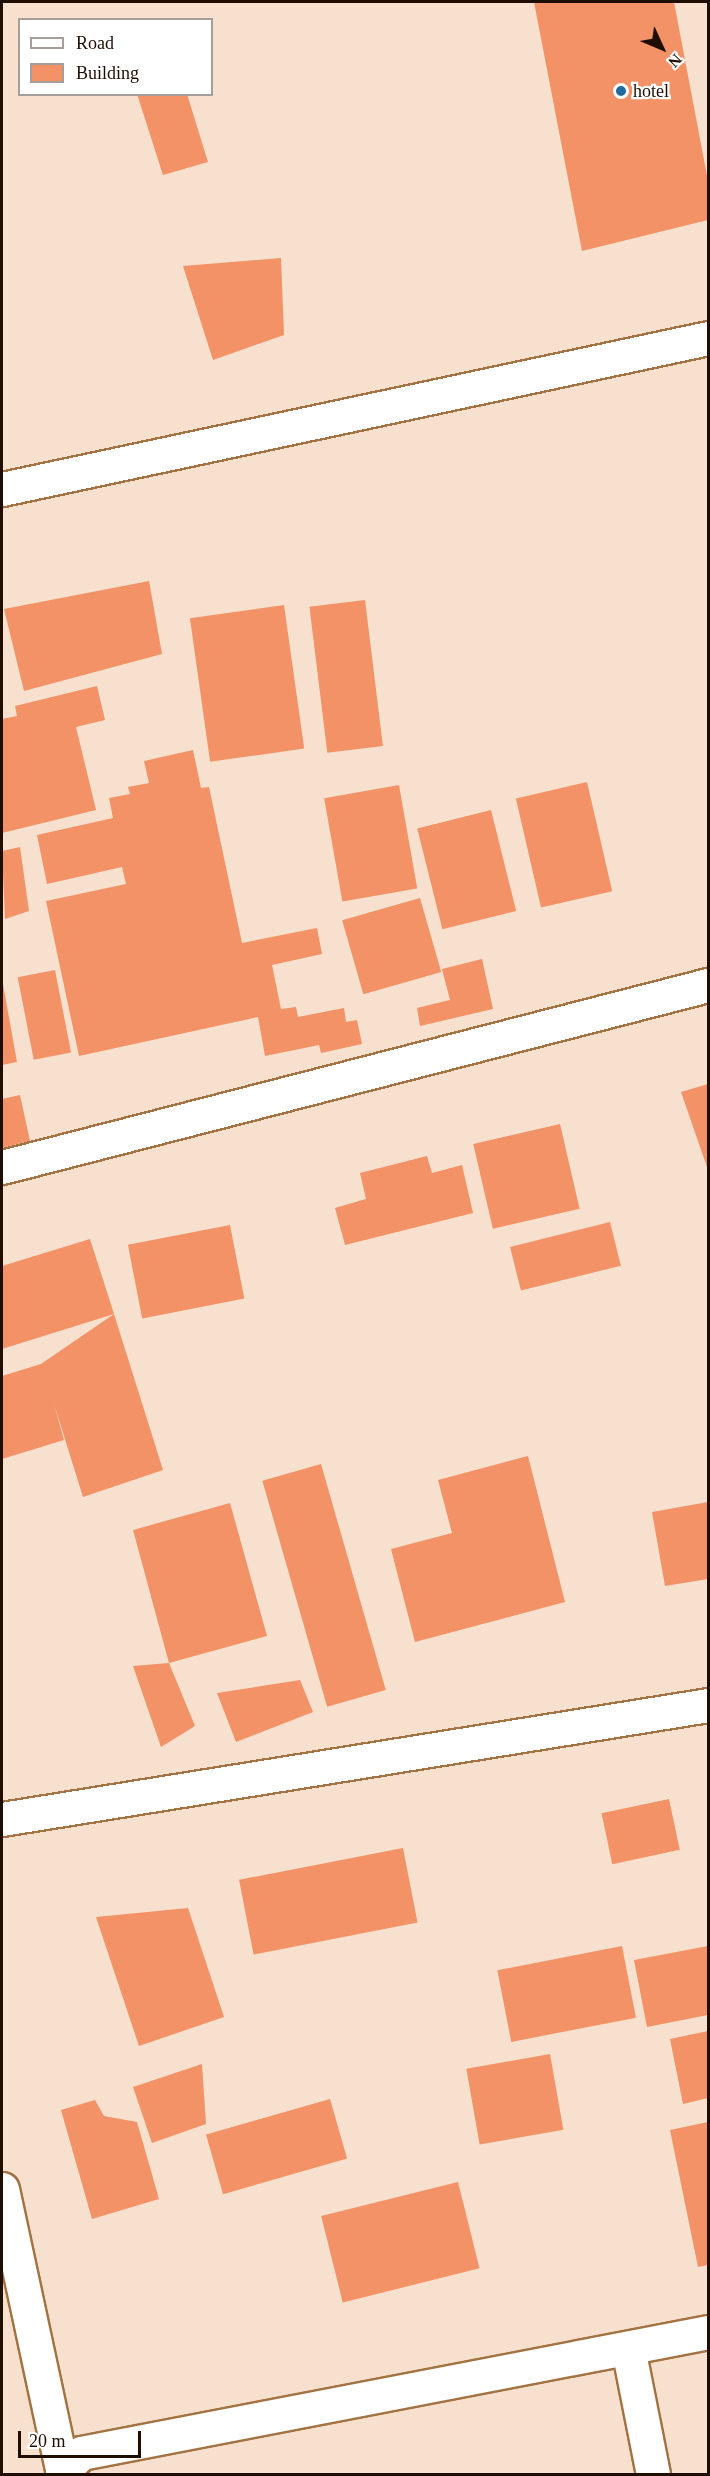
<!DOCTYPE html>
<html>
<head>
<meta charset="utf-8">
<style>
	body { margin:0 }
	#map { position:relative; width:710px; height:2476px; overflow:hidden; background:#f7e1ce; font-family:"Times New Roman",serif }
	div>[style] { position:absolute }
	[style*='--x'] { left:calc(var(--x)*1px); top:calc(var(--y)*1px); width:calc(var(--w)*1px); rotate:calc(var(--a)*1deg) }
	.building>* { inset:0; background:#f29266; transform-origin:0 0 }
	.roads { filter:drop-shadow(2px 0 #a37343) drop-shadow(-2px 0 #a37343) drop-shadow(0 2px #a37343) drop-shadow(0 -2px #a37343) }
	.street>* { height:33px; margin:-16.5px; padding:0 16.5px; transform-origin:16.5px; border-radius:16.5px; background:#fff }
	.dots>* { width:16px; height:16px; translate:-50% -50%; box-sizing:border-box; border:3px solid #fff; border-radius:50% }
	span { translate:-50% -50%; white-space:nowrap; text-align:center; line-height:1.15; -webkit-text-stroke:4.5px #fff; paint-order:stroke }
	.poi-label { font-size:18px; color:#1f0d00 }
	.left { translate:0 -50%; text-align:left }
	.frame { position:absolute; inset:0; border:3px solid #1f0d00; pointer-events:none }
	.legend { position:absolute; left:18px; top:18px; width:195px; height:78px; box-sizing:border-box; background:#fff; border:2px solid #a59e99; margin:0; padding:8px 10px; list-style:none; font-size:18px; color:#1f0d00 }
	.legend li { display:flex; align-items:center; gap:12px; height:30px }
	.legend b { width:30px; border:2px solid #a59e99 }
	.north { position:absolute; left:632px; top:18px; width:60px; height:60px; -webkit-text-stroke:4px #fff; paint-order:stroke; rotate:134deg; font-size:16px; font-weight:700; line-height:24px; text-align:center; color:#1f0d00 }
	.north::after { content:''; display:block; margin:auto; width:21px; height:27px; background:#1f0d00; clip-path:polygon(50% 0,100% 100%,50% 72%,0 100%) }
	.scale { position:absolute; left:18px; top:2431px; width:123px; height:27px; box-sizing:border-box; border:3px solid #1f0d00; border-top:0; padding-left:8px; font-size:18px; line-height:21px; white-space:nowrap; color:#1f0d00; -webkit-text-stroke:4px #fff; paint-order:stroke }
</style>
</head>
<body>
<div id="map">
	<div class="building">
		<i style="clip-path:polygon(534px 2px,674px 2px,708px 181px,708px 220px,582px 251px)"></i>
		<i style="clip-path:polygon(137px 94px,187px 94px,208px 162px,163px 175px)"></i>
		<i style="clip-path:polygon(281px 258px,284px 335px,213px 360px,183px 266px)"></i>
		<i style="clip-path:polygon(149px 581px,162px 654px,24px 691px,4px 609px)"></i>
		<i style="left:365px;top:600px;width:147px;height:56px;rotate:83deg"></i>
		<i style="left:284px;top:605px;width:145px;height:95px;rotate:82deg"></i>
		<i style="clip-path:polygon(97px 686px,105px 720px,76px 727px,96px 810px,2px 833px,2px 719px,17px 716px,15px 706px)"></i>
		<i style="clip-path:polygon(193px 750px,201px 788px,209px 787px,242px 943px,317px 928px,322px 954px,272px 965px,281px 1009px,296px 1007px,298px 1017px,344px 1008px,346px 1022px,357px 1020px,362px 1044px,321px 1053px,319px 1045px,265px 1056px,258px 1017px,79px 1056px,46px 901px,126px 884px,122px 867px,47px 884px,37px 835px,113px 818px,109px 798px,130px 794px,128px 787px,149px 783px,144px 761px)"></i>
		<i style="left:587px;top:782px;width:112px;height:73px;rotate:77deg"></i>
		<i style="left:399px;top:785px;width:105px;height:76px;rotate:80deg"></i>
		<i style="left:491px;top:810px;width:104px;height:76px;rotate:76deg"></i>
		<i style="clip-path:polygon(20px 847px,29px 911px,5px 919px,2px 851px)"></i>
		<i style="left:420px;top:898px;width:77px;height:81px;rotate:74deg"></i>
		<i style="clip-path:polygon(482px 959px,493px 1009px,420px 1026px,417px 1008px,450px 1000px,442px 969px)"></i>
		<i style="left:55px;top:970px;width:84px;height:38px;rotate:79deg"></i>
		<i style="clip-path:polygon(3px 984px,17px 1062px,2px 1065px,2px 985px)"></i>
		<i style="clip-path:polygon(708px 1084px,708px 1170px,681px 1092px)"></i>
		<i style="clip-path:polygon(20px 1095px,30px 1141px,2px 1148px,2px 1099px)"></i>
		<i style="left:560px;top:1124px;width:87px;height:89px;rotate:77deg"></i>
		<i style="clip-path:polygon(427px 1156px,432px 1173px,462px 1165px,473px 1213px,345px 1245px,335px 1208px,366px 1199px,360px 1173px)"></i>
		<i style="left:610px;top:1222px;width:45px;height:103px;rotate:76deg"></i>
		<i style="left:230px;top:1225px;width:75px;height:104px;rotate:79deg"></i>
		<i style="clip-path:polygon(90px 1239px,114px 1314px,2px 1349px,2px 1266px)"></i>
		<i style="clip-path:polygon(114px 1314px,163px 1470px,83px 1497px,54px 1404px,64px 1440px,2px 1459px,2px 1376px,41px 1364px)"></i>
		<i style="clip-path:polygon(528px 1456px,565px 1602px,415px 1642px,391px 1549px,452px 1533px,438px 1480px)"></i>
		<i style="left:321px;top:1464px;width:235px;height:61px;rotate:74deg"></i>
		<i style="clip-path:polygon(708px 1502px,708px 1579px,665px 1586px,652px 1512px)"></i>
		<i style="clip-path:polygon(230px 1503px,267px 1636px,169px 1663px,195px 1726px,161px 1747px,133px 1666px,169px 1663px,133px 1530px)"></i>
		<i style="clip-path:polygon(300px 1680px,313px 1712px,236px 1742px,217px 1693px)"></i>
		<i style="left:669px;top:1799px;width:52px;height:69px;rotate:78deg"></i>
		<i style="left:403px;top:1848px;width:76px;height:167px;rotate:79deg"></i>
		<i style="clip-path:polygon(188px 1908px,224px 2017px,139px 2046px,96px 1917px)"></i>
		<i style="left:622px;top:1946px;width:73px;height:127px;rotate:79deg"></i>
		<i style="clip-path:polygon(708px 1946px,708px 2015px,647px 2027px,634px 1960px)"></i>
		<i style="clip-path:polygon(708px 2031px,708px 2098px,683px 2104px,670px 2039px)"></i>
		<i style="left:550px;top:2054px;width:77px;height:85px;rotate:80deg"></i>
		<i style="clip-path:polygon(202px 2064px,206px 2124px,152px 2143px,133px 2087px)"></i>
		<i style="left:330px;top:2099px;width:62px;height:129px;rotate:74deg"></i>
		<i style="clip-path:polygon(95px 2100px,104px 2116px,137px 2122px,159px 2199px,92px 2219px,61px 2110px)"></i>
		<i style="clip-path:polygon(708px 2122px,708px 2265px,698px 2267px,670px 2130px)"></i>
		<i style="left:458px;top:2182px;width:89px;height:141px;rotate:76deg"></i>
	</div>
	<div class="roads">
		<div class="street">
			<i style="--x:2;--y:489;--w:722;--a:-12.07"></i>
			<i style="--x:2;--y:1167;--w:729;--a:-14.46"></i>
			<i style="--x:2;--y:1819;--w:715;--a:-9.17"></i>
			<i style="--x:2;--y:2189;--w:291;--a:77.9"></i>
			<i style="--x:628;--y:2348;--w:128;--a:78.8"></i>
			<i style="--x:62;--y:2472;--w:27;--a:-45"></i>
			<i style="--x:81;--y:2453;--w:639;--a:-10.92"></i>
		</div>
	</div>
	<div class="dots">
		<i style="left:621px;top:91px;background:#226a9e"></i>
	</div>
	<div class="poi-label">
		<span class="left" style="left:633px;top:91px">hotel</span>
	</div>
	<div class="frame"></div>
	<ul class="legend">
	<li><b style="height:8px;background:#fff"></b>Road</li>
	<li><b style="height:16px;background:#f29266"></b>Building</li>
	</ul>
	<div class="north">N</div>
	<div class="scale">20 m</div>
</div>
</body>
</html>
